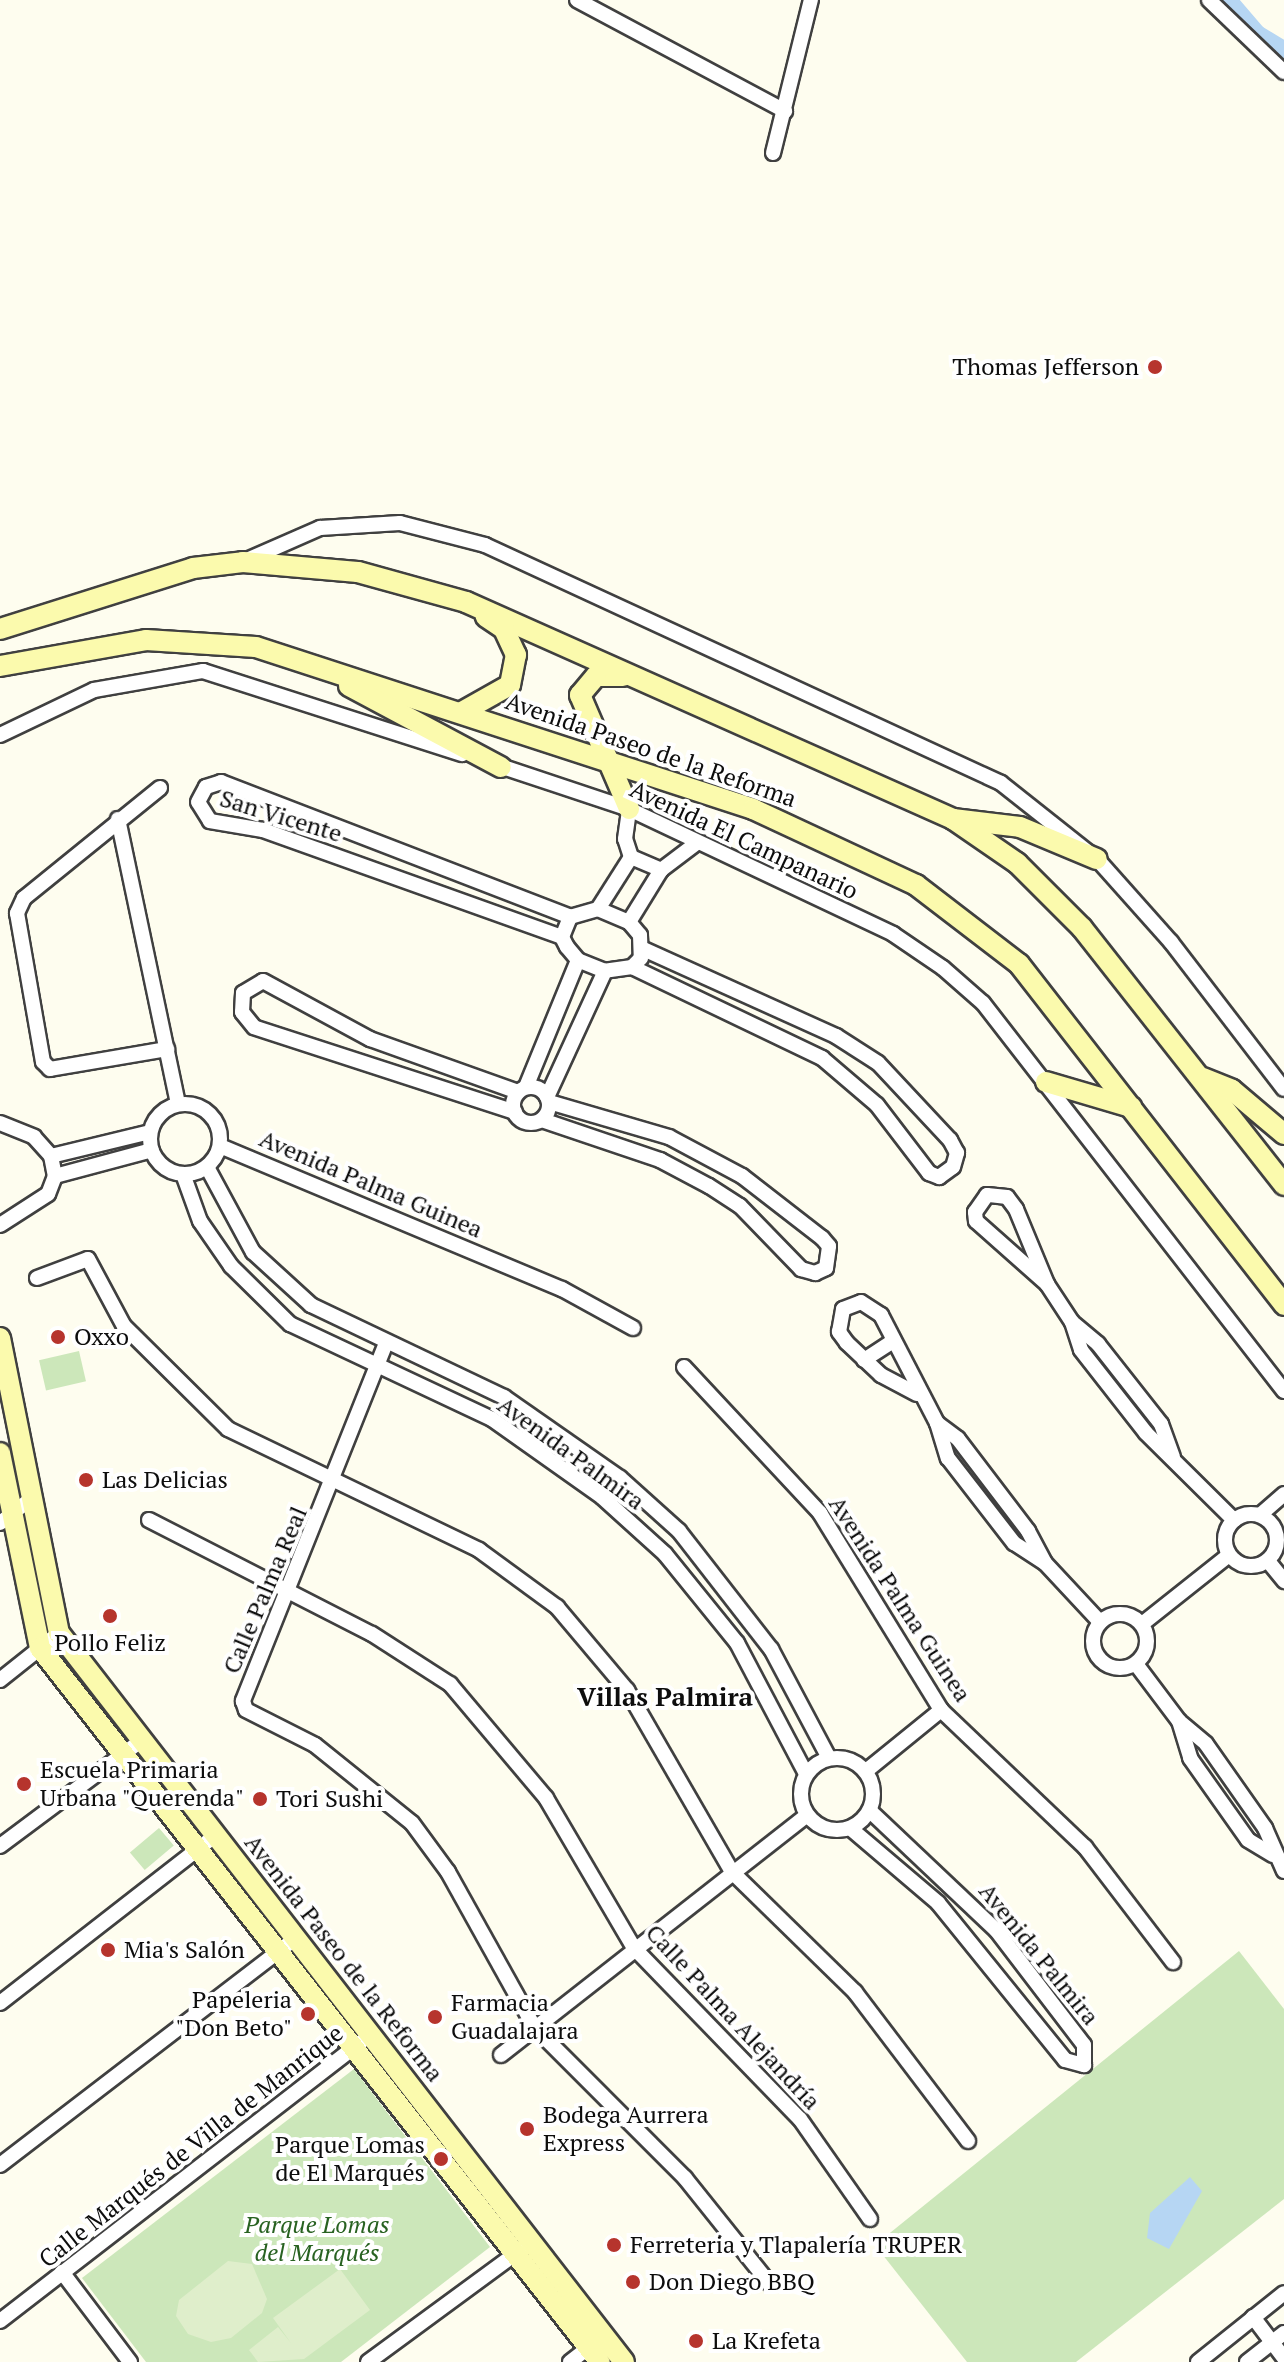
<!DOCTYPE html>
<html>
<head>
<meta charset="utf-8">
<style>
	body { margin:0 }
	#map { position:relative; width:1284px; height:2362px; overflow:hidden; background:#fefdef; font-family:"PT Serif",serif }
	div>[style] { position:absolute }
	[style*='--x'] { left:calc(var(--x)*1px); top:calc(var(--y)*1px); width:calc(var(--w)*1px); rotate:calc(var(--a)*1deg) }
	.green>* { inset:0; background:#cce7ba; transform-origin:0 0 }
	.pitch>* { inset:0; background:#dfeecb }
	.water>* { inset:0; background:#b6d6f3 }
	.canal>* { height:18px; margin:-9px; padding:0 9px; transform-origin:9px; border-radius:9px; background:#b6d6f3 }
	.roads { filter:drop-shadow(2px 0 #404040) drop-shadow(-2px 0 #404040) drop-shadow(0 2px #404040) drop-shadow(0 -2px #404040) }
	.street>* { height:14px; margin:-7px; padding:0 7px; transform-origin:7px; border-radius:7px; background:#fff }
	.street>.ring { margin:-7px; padding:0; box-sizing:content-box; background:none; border:14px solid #fff; border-radius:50% }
	.secondary>* { height:20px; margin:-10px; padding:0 10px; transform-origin:10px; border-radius:10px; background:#fbfaad }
	.dots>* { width:22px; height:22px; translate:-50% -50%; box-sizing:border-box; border:4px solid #fff; border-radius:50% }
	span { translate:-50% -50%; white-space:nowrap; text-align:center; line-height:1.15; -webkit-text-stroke:8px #fff; paint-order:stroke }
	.poi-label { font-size:24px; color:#0d0d0d }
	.right { translate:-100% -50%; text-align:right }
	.left { translate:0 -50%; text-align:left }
	.street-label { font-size:24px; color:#0d0d0d }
	.park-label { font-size:24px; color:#286221; font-style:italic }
	.neighbourhood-label { font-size:26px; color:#0d0d0d; font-weight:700 }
</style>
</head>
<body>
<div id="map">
	<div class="green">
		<i style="left:79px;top:1351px;width:31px;height:41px;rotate:77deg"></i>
		<i style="left:159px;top:1828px;width:23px;height:38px;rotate:50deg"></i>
		<i style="clip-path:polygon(1239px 1951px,1284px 2009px,1284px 2199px,1076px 2362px,967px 2362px,875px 2245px)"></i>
		<i style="clip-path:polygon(354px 2069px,490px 2247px,341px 2362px,146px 2362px,82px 2278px)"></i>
	</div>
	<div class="pitch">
		<i style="clip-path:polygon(228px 2261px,252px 2264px,267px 2299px,262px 2313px,231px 2338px,211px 2342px,188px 2334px,176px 2316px,179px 2300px)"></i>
		<i style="clip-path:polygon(340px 2269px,370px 2310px,304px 2359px,258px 2362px,249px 2350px,278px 2327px,291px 2343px,273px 2318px)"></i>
	</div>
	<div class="water">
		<i style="clip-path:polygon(1190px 2177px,1202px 2191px,1169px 2249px,1147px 2238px,1150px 2213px)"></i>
	</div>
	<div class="canal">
		<i style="--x:1228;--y:0;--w:45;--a:49.5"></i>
		<i style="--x:1257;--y:34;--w:31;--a:31"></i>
	</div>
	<div class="roads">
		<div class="street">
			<i style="--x:577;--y:0;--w:236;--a:28.1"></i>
			<i style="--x:1209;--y:0;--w:104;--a:43.8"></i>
			<i style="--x:773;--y:153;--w:158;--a:-76.1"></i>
			<i style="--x:247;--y:560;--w:80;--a:-23.7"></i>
			<i style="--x:320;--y:528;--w:80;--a:-3.6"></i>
			<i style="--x:400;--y:523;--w:88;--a:14.5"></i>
			<i style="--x:485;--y:545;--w:568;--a:24.76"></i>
			<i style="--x:1001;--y:783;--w:122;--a:38.4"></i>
			<i style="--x:1097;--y:859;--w:111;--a:48.3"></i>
			<i style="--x:1171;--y:942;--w:185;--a:52.5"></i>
			<i style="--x:0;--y:735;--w:104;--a:-25.6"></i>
			<i style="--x:94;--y:690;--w:111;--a:-9.9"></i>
			<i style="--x:203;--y:671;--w:272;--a:17.8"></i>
			<i style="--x:494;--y:764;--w:142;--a:18.4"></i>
			<i style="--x:629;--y:809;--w:292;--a:25.3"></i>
			<i style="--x:893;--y:934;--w:60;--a:34.2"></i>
			<i style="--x:943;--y:968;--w:53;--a:41.2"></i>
			<i style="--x:983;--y:1003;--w:491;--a:52.2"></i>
			<i style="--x:160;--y:788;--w:175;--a:141"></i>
			<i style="--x:24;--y:898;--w:17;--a:115"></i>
			<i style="--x:17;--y:913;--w:151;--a:80.1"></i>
			<i style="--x:43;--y:1062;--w:10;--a:45"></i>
			<i style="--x:50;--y:1069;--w:119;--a:-9.7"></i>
			<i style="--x:118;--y:819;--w:291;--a:78.1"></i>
			<i style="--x:631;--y:857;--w:33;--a:23"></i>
			<i style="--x:598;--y:909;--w:34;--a:23"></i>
			<i style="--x:629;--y:922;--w:17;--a:50"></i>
			<i style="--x:640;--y:935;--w:23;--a:88"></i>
			<i style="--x:641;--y:958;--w:13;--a:135"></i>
			<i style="--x:632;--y:967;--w:27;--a:172"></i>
			<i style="--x:605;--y:971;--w:29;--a:-158"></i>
			<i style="--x:578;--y:960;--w:17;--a:-130"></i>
			<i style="--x:567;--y:947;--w:11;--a:-117"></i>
			<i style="--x:562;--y:937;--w:22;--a:-68"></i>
			<i style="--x:570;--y:917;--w:29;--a:-16"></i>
			<i style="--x:598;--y:909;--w:62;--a:-57.6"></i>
			<i style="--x:631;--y:857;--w:19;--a:-108"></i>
			<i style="--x:625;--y:839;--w:30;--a:-82"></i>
			<i style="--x:629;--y:922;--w:61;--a:-58.4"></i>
			<i style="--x:661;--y:870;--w:46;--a:-37.1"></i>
			<i style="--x:562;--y:937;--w:318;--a:-160.3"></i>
			<i style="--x:263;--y:830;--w:54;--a:-170.4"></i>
			<i style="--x:210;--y:821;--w:22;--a:-122"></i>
			<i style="--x:198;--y:802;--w:17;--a:-62"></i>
			<i style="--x:206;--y:787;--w:16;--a:-18"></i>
			<i style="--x:221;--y:782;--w:374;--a:21.1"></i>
			<i style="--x:632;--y:967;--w:211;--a:25.6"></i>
			<i style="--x:822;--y:1058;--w:72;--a:40.5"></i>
			<i style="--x:877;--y:1105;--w:86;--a:52.6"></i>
			<i style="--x:929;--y:1173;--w:11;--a:22"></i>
			<i style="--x:939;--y:1177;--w:17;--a:-36"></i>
			<i style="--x:953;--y:1167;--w:15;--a:-74"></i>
			<i style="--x:957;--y:1153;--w:15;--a:-118"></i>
			<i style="--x:950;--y:1140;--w:105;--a:-133.1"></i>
			<i style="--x:878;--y:1063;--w:50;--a:-147.3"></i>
			<i style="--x:836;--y:1036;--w:212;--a:-155.7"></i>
			<i style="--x:526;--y:1087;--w:137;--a:-67.7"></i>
			<i class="ring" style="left:513px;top:1087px;width:22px;height:22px"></i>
			<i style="--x:547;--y:1097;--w:139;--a:-65.3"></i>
			<i class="ring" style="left:150px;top:1104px;width:56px;height:56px"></i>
			<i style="--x:515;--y:1112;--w:274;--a:-162"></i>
			<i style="--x:254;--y:1027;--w:19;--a:-129"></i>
			<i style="--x:242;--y:1012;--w:19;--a:-87"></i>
			<i style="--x:243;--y:993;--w:23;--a:-31"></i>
			<i style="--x:263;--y:981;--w:122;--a:28.5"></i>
			<i style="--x:370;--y:1039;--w:157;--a:19.7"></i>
			<i style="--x:542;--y:1120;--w:125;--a:18.7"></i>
			<i style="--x:660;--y:1160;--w:55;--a:28"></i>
			<i style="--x:709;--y:1186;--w:37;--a:33"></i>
			<i style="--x:740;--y:1206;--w:88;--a:45.9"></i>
			<i style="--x:801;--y:1269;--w:15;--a:16"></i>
			<i style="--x:815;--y:1273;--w:12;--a:-24"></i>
			<i style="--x:826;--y:1268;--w:22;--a:-82"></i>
			<i style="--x:829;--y:1246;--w:11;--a:-131"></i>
			<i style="--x:822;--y:1238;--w:101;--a:-142.2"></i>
			<i style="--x:742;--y:1176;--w:83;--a:-151.9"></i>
			<i style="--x:669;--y:1137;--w:125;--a:-163.7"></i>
			<i style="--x:0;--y:1123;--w:37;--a:22"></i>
			<i style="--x:34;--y:1137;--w:25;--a:48"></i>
			<i style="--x:51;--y:1156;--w:20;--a:79"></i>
			<i style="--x:55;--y:1176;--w:19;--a:111"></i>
			<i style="--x:48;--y:1194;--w:57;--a:147.1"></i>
			<i style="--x:220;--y:1146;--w:371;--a:22.7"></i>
			<i style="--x:562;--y:1289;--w:81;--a:28.8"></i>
			<i style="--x:51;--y:1156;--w:102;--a:-13.6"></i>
			<i style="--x:207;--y:1167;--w:97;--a:61.6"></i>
			<i style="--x:253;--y:1252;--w:79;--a:42.4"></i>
			<i style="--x:311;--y:1305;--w:214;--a:25.5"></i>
			<i style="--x:504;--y:1397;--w:141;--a:34.9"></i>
			<i style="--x:620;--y:1478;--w:79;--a:41.9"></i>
			<i style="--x:679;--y:1531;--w:150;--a:52.1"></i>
			<i style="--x:771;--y:1649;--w:123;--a:62"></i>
			<i style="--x:183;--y:1174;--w:50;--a:70.1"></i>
			<i style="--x:200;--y:1221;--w:55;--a:55.4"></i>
			<i style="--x:231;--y:1266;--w:83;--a:44.5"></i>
			<i style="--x:290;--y:1324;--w:223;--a:25.2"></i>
			<i style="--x:492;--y:1419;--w:135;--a:35.3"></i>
			<i style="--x:602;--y:1497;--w:85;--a:42.1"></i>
			<i style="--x:665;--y:1554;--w:114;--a:51"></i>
			<i style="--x:737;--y:1643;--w:148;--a:62.2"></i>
			<i style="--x:55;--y:1176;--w:100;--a:-15"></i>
			<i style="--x:37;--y:1278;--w:54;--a:-20.4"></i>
			<i style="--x:88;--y:1259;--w:76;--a:61.8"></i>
			<i style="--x:124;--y:1326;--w:146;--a:44.7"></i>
			<i style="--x:228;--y:1429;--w:279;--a:25.7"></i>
			<i style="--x:479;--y:1550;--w:97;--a:36.2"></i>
			<i style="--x:557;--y:1607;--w:109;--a:49.9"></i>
			<i style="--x:627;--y:1690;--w:210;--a:60"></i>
			<i style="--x:732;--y:1872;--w:172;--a:44.3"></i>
			<i style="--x:855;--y:1992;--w:187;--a:52.8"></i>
			<i style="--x:1047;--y:1284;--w:81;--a:-112.5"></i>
			<i style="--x:1016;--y:1209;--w:15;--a:-127"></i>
			<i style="--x:1007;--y:1197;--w:20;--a:-174"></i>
			<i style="--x:987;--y:1195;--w:21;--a:125"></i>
			<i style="--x:975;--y:1212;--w:9;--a:84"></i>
			<i style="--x:976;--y:1221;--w:95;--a:41.6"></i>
			<i style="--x:1047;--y:1284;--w:45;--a:56.7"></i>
			<i style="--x:1072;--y:1322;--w:29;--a:72"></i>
			<i style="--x:1081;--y:1350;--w:105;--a:51.9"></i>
			<i style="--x:1146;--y:1433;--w:124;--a:44.7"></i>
			<i style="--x:1072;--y:1322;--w:34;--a:40"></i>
			<i style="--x:1098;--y:1344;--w:102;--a:51.8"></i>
			<i style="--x:1161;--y:1424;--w:35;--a:70"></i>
			<i style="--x:386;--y:1343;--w:386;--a:111.8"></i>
			<i style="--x:243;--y:1701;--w:9;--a:72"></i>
			<i style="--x:246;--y:1710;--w:77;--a:26.9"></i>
			<i style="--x:315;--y:1745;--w:124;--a:38.8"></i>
			<i style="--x:412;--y:1823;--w:61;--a:53.7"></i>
			<i style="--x:448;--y:1872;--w:179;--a:60.9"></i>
			<i style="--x:535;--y:2028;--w:212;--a:45"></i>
			<i style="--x:685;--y:2178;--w:134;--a:51.3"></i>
			<i style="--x:864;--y:1360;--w:35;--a:-33"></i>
			<i style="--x:684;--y:1367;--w:200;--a:47"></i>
			<i style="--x:820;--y:1513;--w:231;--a:58.4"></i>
			<i style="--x:941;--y:1710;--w:199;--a:43.6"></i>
			<i style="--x:1085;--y:1847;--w:145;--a:52.6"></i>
			<i style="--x:917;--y:1394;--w:41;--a:-152.2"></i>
			<i style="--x:881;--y:1375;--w:47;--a:-136.7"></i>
			<i style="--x:847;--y:1343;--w:14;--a:-126"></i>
			<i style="--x:839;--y:1332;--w:23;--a:-80"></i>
			<i style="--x:843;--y:1309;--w:19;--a:-21"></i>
			<i style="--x:861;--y:1302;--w:24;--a:33"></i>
			<i style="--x:881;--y:1315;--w:122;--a:62.6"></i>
			<i style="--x:937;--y:1423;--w:26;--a:37"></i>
			<i style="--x:958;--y:1439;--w:116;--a:52.7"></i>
			<i style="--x:1028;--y:1531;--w:36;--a:62"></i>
			<i style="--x:1045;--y:1563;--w:81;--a:47"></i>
			<i style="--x:937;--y:1423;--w:37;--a:73"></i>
			<i style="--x:948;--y:1458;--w:108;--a:52.2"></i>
			<i style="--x:1014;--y:1543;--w:37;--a:33"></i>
			<i class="ring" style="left:1225px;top:1514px;width:38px;height:38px"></i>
			<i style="--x:1260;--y:1515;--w:32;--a:-41"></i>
			<i style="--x:149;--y:1520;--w:250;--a:27.1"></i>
			<i style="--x:372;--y:1634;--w:93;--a:32.7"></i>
			<i style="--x:450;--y:1684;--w:149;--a:49.9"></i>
			<i style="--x:546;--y:1798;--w:174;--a:59.6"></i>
			<i style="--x:634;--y:1948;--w:238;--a:45.9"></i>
			<i style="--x:800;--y:2119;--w:122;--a:55"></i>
			<i style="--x:0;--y:1523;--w:41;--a:-38"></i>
			<i style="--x:1268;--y:1561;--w:26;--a:51"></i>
			<i class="ring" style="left:1093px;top:1614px;width:40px;height:40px"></i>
			<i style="--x:1142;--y:1624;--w:111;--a:-38.4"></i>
			<i style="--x:1136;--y:1664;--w:71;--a:53"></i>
			<i style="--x:1179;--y:1721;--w:35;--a:40"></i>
			<i style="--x:1206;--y:1744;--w:103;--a:54.9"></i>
			<i style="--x:1265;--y:1828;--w:47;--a:66.2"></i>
			<i style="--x:0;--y:1680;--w:75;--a:-38.5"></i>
			<i style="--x:1179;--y:1721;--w:39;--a:73"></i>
			<i style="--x:1190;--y:1758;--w:100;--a:54.7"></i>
			<i style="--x:1248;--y:1840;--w:29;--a:31"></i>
			<i class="ring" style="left:801px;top:1758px;width:58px;height:58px"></i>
			<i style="--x:866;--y:1771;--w:97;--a:-39.1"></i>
			<i style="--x:850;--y:1828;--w:116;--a:40.4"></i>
			<i style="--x:938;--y:1903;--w:202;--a:51"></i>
			<i style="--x:1065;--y:2060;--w:20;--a:15"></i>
			<i style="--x:1084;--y:2065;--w:20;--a:-90"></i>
			<i style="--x:1084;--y:2045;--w:145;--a:-127.4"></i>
			<i style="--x:996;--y:1930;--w:173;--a:-136.6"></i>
			<i style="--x:0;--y:1846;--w:177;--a:-36.7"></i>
			<i style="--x:0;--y:2003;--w:274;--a:-37.9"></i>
			<i style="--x:501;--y:2055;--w:389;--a:-38.1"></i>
			<i style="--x:0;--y:2165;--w:373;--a:-37.5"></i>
			<i style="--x:62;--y:2272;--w:113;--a:52.9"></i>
			<i style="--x:1253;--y:2317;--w:51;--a:52.9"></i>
			<i style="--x:0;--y:2321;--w:456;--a:-37.7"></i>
			<i style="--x:368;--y:2362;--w:192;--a:-36.3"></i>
			<i style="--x:570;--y:2362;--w:31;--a:-38"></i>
			<i style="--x:1198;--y:2362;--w:110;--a:-38.7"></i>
			<i style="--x:1247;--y:2362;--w:47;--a:-38.1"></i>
		</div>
		<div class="secondary">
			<i style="--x:0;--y:629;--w:202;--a:-17.5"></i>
			<i style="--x:193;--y:568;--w:50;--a:-6.8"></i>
			<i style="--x:243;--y:562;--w:115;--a:5"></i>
			<i style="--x:358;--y:572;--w:112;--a:15.5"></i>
			<i style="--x:466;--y:602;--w:533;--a:24.02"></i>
			<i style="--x:953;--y:819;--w:78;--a:34.5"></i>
			<i style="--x:1017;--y:863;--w:92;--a:45"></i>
			<i style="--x:1082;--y:928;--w:327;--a:51.8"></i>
			<i style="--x:0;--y:666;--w:148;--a:-10.1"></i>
			<i style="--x:146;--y:640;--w:110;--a:3.6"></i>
			<i style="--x:256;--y:647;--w:523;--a:18.05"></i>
			<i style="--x:753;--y:809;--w:180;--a:25"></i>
			<i style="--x:916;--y:885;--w:130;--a:37.5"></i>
			<i style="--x:1019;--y:964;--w:432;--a:52.1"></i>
			<i style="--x:623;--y:676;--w:27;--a:180"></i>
			<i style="--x:596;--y:676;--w:25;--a:130"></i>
			<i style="--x:580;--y:695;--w:124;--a:66.7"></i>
			<i style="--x:349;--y:686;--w:172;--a:28.1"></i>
			<i style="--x:462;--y:712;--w:55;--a:-29.4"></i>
			<i style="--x:510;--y:685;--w:31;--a:-79"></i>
			<i style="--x:516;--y:655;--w:29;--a:-115"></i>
			<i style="--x:504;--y:629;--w:22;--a:-146"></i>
			<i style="--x:953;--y:819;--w:67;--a:6.8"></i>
			<i style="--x:1020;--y:827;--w:83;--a:22.6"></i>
			<i style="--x:1203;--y:1078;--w:31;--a:22"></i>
			<i style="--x:1232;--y:1090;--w:68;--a:40.2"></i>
			<i style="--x:1046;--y:1082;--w:89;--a:16.4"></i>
			<i style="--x:0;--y:1338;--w:301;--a:78.7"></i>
			<i style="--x:59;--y:1633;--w:922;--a:52.22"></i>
			<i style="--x:0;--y:1453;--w:199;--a:78.4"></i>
			<i style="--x:40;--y:1648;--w:907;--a:51.89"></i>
		</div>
	</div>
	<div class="dots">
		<i style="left:1155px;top:367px;background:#b6342d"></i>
		<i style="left:58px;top:1337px;background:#b6342d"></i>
		<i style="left:86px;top:1480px;background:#b6342d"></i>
		<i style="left:110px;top:1616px;background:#b6342d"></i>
		<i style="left:24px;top:1784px;background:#b6342d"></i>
		<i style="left:260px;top:1799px;background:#b6342d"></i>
		<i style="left:108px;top:1950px;background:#b6342d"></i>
		<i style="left:308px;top:2014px;background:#b6342d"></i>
		<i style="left:435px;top:2017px;background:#b6342d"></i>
		<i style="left:527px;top:2129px;background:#b6342d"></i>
		<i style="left:441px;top:2159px;background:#b6342d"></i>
		<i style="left:614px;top:2245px;background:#b6342d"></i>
		<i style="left:633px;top:2282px;background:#b6342d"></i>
		<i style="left:696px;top:2341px;background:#b6342d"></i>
	</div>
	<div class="poi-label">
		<span class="right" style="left:1139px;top:367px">Thomas Jefferson</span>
		<span class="left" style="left:74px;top:1337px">Oxxo</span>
		<span class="left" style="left:102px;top:1480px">Las Delicias</span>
		<span style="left:110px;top:1643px">Pollo Feliz</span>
		<span class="left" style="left:40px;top:1784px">Escuela Primaria<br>Urbana "Querenda"</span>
		<span class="left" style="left:276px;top:1799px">Tori Sushi</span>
		<span class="left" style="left:124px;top:1950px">Mia's Salón</span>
		<span class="right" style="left:292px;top:2014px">Papeleria<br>"Don Beto"</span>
		<span class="left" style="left:451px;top:2017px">Farmacia<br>Guadalajara</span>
		<span class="left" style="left:543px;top:2129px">Bodega Aurrera<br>Express</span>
		<span class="right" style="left:425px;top:2159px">Parque Lomas<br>de El Marqués</span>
		<span class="left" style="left:630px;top:2245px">Ferreteria y Tlapalería TRUPER</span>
		<span class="left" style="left:649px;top:2282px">Don Diego BBQ</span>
		<span class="left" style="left:712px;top:2341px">La Krefeta</span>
	</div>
	<div class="street-label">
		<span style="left:651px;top:750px;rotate:19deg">Avenida Paseo de la Reforma</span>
		<span style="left:281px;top:816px;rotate:17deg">San Vicente</span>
		<span style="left:744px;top:840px;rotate:25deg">Avenida El Campanario</span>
		<span style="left:371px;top:1184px;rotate:23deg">Avenida Palma Guinea</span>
		<span style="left:571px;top:1453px;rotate:36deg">Avenida Palmira</span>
		<span style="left:265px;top:1590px;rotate:-67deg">Calle Palma Real</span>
		<span style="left:900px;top:1599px;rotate:57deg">Avenida Palma Guinea</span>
		<span style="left:1039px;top:1954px;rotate:51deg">Avenida Palmira</span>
		<span style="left:344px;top:1958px;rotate:52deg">Avenida Paseo de la Reforma</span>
		<span style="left:733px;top:2017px;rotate:47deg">Calle Palma Alejandría</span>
		<span style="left:191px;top:2146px;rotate:-38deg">Calle Marqués de Villa de Manrique</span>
	</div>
	<div class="park-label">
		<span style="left:317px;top:2239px">Parque Lomas<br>del Marqués</span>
	</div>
	<div class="neighbourhood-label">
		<span style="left:665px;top:1697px">Villas Palmira</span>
	</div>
</div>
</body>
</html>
